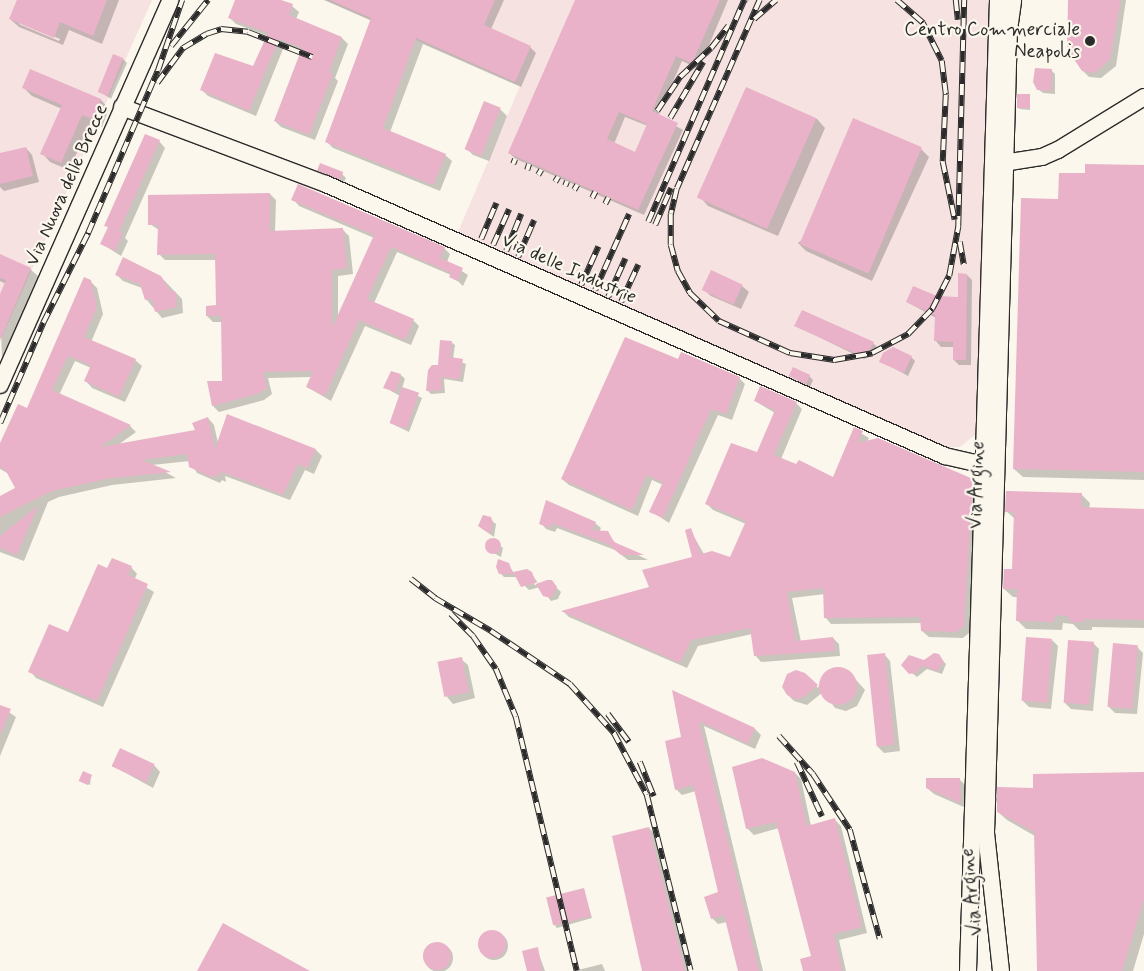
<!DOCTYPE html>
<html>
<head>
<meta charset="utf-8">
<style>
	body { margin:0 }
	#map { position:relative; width:1144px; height:971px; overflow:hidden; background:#fbf7ec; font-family:Mynerve,sans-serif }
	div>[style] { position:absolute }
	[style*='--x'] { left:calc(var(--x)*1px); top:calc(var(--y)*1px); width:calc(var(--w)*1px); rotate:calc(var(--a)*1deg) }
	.built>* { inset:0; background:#f6e2e1 }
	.shadow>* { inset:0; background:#0003 }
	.round { border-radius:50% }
	.building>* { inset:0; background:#e9b2c8; transform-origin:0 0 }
	.roads { filter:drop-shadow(1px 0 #2b2b2b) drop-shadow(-1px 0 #2b2b2b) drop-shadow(0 1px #2b2b2b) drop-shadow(0 -1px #2b2b2b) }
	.minor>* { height:16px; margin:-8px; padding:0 8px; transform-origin:8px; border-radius:8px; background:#fbf7ec }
	.rail>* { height:5.5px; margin-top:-2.75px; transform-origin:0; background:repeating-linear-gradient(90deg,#fbf7ec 0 11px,#2b2b2b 0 22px); box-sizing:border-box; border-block:1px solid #2b2b2b }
	.dots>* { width:14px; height:14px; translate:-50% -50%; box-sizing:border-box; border:2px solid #fbf7ec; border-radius:50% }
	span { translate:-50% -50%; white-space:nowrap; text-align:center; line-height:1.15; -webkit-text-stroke:4.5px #fbf7ec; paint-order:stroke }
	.poi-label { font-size:19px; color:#2b2b2b }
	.right { translate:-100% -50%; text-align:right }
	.street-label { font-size:19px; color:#2b2b2b }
</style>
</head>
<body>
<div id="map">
	<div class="built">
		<i style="clip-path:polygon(0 0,152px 0,0 341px)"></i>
		<i style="clip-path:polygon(325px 0,989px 0,977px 433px,960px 447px,941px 447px,458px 232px,520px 86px)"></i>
	</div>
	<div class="shadow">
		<i style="clip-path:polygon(evenodd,17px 0,119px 0,102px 44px,69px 30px,63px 45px,19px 27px,10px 19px,17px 0,19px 22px,60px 39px,59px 41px,19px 24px,19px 22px)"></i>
		<i style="clip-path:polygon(236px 0,278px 0,292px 6px,299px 12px,296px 19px,342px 38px,348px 44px,335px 78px,338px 81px,315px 140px,281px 127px,275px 121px,302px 51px,285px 44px,256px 116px,208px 96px,202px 90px,254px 68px,268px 36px,236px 24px,230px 18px)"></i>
		<i style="clip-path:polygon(324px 0,504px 0,491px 29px,530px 47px,536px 53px,521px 87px,423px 44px,390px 132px,445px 155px,452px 161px,440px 191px,333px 148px,327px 142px,372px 21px)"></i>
		<i style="clip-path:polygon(evenodd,576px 0,728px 0,699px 69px,682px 61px,658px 116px,683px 130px,644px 215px,516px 159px,509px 153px,576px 0,625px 117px,648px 126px,636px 153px,614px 144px,625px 117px)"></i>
		<i style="clip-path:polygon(740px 0,749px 0,747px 3px)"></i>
		<i style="clip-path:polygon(1070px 0,1126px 0,1116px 66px,1101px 78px,1089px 77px,1083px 71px)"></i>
		<i style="clip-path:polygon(123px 59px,127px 63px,111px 99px,99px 91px)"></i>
		<i style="clip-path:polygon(31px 70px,101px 100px,109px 109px,102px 127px,91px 122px,69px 170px,50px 162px,42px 153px,62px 109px,32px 96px,23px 87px)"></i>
		<i style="clip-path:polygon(1051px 70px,1055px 74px,1055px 94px,1043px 93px,1038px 89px)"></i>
		<i style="clip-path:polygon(746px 89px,817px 119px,825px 128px,778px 236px,708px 206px,700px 197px)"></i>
		<i style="clip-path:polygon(1029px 95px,1030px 110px,1020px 109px,1018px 108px)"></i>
		<i style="clip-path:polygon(500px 109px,507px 116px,489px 161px,473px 155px,466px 148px)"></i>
		<i style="clip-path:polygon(159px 141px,165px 148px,125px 238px,128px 241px,121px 256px,102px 244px,109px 228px,106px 225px)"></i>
		<i style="clip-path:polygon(26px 148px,32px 155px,39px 182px,4px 191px,0 187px,0 155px)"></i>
		<i style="clip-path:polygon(921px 149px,929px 157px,872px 281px,806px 251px,798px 243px)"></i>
		<i style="clip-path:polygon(1144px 166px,1144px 480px,1023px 477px,1014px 469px,1059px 201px,1086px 175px)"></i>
		<i style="clip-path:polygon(318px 170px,342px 174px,346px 178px,344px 182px)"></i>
		<i style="clip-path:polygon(270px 194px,276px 200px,275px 232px,343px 230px,349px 236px,353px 274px,338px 276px,338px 318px,374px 238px,299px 206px,293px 199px,444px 248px,450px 254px,447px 262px,468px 275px,463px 286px,451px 275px,397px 252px,374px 303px,413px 320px,419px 326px,411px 345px,365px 326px,331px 401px,307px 387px,312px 377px,268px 378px,272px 394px,264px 400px,219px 412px,213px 406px,224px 382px,223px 322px,213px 322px,207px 316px,217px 307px,216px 260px,165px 260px,159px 254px,159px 230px,150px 224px)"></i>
		<i style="clip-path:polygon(0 255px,30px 269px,38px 276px,2px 360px,0 298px,6px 284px,0 281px)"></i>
		<i style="clip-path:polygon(124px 259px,161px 277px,182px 299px,183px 313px,162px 318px,146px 299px,142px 288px,123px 281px,117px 275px)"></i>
		<i style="clip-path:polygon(967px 275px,972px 280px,971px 365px,959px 365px,954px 360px,954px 347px,941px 347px,936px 341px,936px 318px,907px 302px,959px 298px)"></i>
		<i style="clip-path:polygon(90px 281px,97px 288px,103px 314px,91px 342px,135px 360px,142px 366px,125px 402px,92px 388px,86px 381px,91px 368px,75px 361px,59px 395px,130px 426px,136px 432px,118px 445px,196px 431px,208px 418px,214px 425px,218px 443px,316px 450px,322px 456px,314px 474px,305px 470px,290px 500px,225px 476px,226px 482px,222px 480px,220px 483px,197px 473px,190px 461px,152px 465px,176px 478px,112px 485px,59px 497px,48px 502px,24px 561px,0 552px,0 497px,16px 488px,9px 474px,0 469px,0 448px,27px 410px)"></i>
		<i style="clip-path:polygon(742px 286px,749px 292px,741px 309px,711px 296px,704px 290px)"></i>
		<i style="clip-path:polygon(796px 326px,873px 343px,878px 348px,875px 355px,864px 359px)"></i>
		<i style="clip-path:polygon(451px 342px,455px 345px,453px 359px,466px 364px,463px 382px,444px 379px,445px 393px,431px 394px,428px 391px,429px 371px,439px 367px)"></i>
		<i style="clip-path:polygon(911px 357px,915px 361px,908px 376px,881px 361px)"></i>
		<i style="clip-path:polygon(401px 375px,405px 379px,402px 388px,422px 398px,409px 432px,390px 423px,400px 396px,384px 387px)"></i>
		<i style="clip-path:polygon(790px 376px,809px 376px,813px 380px,810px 387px)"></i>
		<i style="clip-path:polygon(739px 378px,745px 384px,732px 420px,718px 415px,669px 523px,651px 511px,663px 485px,652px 480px,638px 516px,569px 485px,562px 479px)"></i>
		<i style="clip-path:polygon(755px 401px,796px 403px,802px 409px,781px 459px,834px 478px,854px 429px,869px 438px,867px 442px,972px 480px,978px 486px,970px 632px,963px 638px,929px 637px,922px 631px,922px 623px,831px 624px,825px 617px,825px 594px,792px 598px,801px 642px,833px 638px,839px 644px,840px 656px,761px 662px,755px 655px,752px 634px,698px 646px,687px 668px,569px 617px,564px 612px,650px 588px,694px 558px,690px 530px,704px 554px,731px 559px,746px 524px,713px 510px,707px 504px,758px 454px,775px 413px)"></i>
		<i style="clip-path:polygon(1081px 494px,1090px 503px,1089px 509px,1144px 511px,1144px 628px,1092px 627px,1092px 630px,1079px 630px,1073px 624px,1063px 623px,1062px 630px,1026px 629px,1017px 620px,1018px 597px,1013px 597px,1004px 589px,1013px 570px,1015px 519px,1006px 511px)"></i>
		<i style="clip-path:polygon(547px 501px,595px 523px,601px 528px,599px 532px,607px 533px,616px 544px,648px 560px,628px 560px,615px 550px,557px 528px,555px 532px,546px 529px,541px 523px)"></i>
		<i style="clip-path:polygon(485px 516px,496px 524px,494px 537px,480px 527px,482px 517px)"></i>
		<i style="clip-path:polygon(491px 539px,503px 548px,501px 557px,488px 550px)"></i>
		<i style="clip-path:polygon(508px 564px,514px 573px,531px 573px,538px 583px,530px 580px,535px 585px,549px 581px,561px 592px,558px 599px,551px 601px,540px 587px,529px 590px,516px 577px,504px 577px,500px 573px)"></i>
		<i style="clip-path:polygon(131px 567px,137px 574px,134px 580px,154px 592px,103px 707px,36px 678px,30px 671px,69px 634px,108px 570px)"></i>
		<i style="clip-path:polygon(1052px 640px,1058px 646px,1051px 709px,1029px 707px,1023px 701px)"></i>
		<i style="clip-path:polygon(1093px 643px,1099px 649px,1093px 711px,1071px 709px,1065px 703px)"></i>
		<i style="clip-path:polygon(1137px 647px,1143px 653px,1137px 714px,1115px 713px,1109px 707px)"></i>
		<i style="clip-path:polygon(884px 654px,890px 661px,900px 751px,884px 753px,878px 747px)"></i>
		<i style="clip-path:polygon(461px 659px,468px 665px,475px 698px,453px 704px,447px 697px)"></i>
		<i style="clip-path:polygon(942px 660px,946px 664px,942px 674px,927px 669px,917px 677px,907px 669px,924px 662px)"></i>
		<i style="clip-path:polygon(836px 668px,850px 673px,865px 690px,857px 706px,846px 711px,835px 708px,823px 692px,807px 705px,794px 701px,788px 695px,805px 674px,818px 688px,823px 676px)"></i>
		<i style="clip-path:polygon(674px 692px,755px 729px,761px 735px,755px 749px,704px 726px,763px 971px,739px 971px,727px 922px,718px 924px,712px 918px,720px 893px,696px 791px,682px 795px,676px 789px,683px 738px)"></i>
		<i style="clip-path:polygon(0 706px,16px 717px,0 756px)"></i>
		<i style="clip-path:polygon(154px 765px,160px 772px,153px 788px,113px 766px)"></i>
		<i style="clip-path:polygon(795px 773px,801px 779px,811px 826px,835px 820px,841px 826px,867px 933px,839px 940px,846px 971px,804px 971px,812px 957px,779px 828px,754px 835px,747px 828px)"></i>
		<i style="clip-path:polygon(1144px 774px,1144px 934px,1133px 971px,1038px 971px,1035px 836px,1007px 820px,998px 812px,1034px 789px)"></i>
		<i style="clip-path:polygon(91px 776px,90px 785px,82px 782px)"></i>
		<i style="clip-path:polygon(960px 780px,966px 786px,966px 808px,934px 794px,927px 788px)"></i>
		<i style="clip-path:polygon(649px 828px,655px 834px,689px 971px,643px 971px)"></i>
		<i style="clip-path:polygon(584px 890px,592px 918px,557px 928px,555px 926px)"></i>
		<i class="round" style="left:480px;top:932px;width:28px;height:28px"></i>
		<i class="round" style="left:425px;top:944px;width:28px;height:28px"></i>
		<i style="clip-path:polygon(537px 949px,545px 971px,528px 971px)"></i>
		<i style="clip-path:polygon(602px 964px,605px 971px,574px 971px)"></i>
	</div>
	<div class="building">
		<i style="clip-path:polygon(17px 0,107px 0,93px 36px,60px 22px,54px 38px,9px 19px)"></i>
		<i style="clip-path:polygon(235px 0,281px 0,293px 4px,289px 15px,342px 37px,329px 72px,333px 74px,309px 135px,274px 121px,302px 48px,279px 39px,249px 111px,200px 90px,215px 53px,253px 66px,268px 33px,228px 18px)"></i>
		<i style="clip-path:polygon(330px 0,495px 0,484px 25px,531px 46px,515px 82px,416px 38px,383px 128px,446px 154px,433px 185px,325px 142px,371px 18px)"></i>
		<i style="clip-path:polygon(evenodd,575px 0,720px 0,692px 63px,676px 56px,652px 111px,678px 123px,638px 210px,508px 153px,575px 0,619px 112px,647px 124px,635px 152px,607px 139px,619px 112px)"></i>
		<i style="clip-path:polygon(1068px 0,1121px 0,1110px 59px,1095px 73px,1082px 71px,1067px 49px)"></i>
		<i style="left:113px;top:54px;width:11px;height:41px;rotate:22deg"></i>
		<i style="clip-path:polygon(1035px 68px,1052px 69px,1051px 91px,1037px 90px,1033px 82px)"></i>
		<i style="clip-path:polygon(30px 69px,101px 99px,93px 119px,82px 115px,61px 163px,40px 154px,62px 105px,22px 88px)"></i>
		<i style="left:746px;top:87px;width:77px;height:121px;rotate:24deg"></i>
		<i style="left:1017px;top:94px;width:13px;height:14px"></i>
		<i style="left:484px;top:101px;width:18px;height:52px;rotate:22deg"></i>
		<i style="left:853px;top:118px;width:75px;height:137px;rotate:23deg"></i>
		<i style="clip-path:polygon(145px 134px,160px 140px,119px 232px,123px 233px,115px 251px,100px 244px,108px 227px,104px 226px)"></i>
		<i style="clip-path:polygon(26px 147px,33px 176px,0 184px,0 153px)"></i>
		<i style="left:320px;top:163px;width:25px;height:8px;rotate:21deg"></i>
		<i style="clip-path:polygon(1085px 164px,1144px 165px,1144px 472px,1013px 469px,1021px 198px,1058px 199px,1059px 173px,1085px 173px)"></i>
		<i style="clip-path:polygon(298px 184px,445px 247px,440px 258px,463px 268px,457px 281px,449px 277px,451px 273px,391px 247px,367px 299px,414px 319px,405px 340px,359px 320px,325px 396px,306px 387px,313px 371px,263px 372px,267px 388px,257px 394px,212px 406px,207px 381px,222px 381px,221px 316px,206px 316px,206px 306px,216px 305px,215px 254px,157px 255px,158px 225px,148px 225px,148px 195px,270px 193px,270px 231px,343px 228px,347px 268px,332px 270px,332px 328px,374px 235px,291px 200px)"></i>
		<i style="clip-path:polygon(0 254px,31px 268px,0 340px,0 294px,6px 280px,0 278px)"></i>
		<i style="clip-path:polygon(123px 257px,161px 276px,170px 291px,176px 292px,177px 307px,155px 312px,152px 299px,145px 300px,140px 284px,115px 275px)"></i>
		<i style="left:711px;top:270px;width:35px;height:22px;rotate:25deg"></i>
		<i style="clip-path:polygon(958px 273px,967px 274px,966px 360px,953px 360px,953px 342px,934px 341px,935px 315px,906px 302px,913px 286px,937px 296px,958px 297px)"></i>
		<i style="clip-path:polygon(84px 277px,91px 280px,97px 307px,84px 337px,136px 359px,119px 397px,84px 381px,91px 365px,68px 356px,52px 390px,131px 425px,100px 447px,195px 430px,192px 423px,208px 417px,215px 449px,227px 414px,316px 449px,307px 468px,298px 464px,283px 495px,220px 471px,221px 477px,215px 474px,214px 478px,189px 467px,187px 454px,142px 460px,171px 472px,106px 479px,52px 491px,0 517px,0 496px,15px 488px,6px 471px,0 467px,0 443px,18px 404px,27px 408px)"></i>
		<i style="clip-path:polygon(802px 310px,874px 342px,870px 350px,857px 354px,794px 326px)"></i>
		<i style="clip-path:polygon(625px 337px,678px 359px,681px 352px,740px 377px,726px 414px,711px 409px,663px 518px,649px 512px,663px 482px,646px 475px,632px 510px,561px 479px)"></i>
		<i style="clip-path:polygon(440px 340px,452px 341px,450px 357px,463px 359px,460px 379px,441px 377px,442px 390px,426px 391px,428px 370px,432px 365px,438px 365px)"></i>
		<i style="clip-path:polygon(893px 347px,912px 356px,904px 373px,879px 362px,883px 353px)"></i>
		<i style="left:793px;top:367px;width:19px;height:10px;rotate:25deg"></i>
		<i style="clip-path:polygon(391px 371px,401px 374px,396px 392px,383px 388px)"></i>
		<i style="clip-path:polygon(760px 386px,797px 402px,774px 455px,796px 464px,799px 460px,833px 477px,854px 427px,863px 431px,857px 443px,878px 438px,973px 479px,964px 626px,957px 632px,921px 631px,920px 617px,824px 618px,823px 588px,787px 592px,796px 641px,833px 637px,835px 651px,754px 656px,750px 628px,691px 640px,680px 663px,561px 611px,649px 587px,642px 570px,692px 557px,685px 530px,691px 528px,701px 554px,712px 551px,730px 557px,746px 521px,705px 504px,731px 443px,757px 452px,775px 410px,754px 401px)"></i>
		<i style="left:402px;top:387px;width:18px;height:38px;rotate:19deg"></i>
		<i style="clip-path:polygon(1006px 491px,1082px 493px,1081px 507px,1144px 509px,1144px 620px,1084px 619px,1084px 622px,1070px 622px,1070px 617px,1055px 615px,1054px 622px,1016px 621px,1017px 589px,1003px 589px,1004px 569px,1012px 569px,1014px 512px,1005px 512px)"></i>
		<i style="clip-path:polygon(546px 500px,596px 522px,592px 530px,608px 531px,614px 542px,644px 555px,621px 555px,608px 544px,551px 523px,550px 528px,539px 524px)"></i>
		<i style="clip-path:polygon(38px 506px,17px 555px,0 548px,0 536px)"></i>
		<i style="clip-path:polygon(483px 515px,491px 517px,493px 522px,490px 534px,478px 526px)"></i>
		<i class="round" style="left:485px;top:538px;width:16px;height:16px"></i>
		<i style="clip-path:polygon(112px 558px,132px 566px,128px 575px,148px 584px,97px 701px,28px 672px,49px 624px,68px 632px,98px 564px,107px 568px)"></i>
		<i style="clip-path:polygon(498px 559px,509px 563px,513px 574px,499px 574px,496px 567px)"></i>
		<i style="clip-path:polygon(527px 569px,532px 572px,536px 583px,521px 587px,513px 572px)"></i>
		<i style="clip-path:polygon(547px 580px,552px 580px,557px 587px,551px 598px,543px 596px,536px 584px)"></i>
		<i style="left:1026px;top:637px;width:26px;height:64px;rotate:4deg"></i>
		<i style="left:1068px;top:640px;width:26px;height:63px;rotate:4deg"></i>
		<i style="left:1113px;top:643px;width:25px;height:64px;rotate:5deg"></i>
		<i style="left:885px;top:653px;width:92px;height:18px;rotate:84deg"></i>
		<i style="clip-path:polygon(934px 653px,939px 654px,944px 662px,937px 671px,923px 666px,915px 673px,909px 674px,901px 665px,909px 655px,924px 660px)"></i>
		<i style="left:462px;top:657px;width:36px;height:25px;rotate:79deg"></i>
		<i class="round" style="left:819px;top:667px;width:38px;height:38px"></i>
		<i style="clip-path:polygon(796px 670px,805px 673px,818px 685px,804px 697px,795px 699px,787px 695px,782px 687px,787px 674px)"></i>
		<i style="clip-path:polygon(672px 690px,755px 728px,748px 744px,699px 721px,759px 971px,738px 971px,724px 915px,711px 919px,704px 897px,718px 892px,693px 785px,675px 790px,665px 741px,681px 737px)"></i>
		<i style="clip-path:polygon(0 705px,11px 709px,0 735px)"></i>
		<i style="left:120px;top:748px;width:38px;height:20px;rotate:25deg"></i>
		<i style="clip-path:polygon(762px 758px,795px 772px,807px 826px,835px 818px,862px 927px,834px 934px,842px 971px,803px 971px,800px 959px,811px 956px,776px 822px,746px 829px,732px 767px)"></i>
		<i style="left:83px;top:771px;width:10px;height:11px;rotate:24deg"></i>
		<i style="clip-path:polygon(1144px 772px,1144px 899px,1122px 971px,1037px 971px,1034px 832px,997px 812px,997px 787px,1033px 788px,1033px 774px)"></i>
		<i style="clip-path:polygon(926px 778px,960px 778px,961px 803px,926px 788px)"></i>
		<i style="clip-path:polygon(649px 827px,685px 971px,642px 971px,612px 836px)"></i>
		<i style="left:584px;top:888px;width:29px;height:39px;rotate:76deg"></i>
		<i style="clip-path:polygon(223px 923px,310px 971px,197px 971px)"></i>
		<i class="round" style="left:478px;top:930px;width:28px;height:28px"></i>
		<i class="round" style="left:423px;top:942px;width:28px;height:28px"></i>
		<i style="clip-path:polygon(538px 947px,542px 971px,527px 971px,522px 951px)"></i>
	</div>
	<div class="roads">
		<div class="minor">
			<i style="--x:122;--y:107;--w:218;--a:20.7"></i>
			<i style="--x:326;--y:184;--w:676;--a:23.72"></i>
			<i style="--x:945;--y:456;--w:49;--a:12.9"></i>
			<i style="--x:997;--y:164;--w:46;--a:-8.8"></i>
			<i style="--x:1042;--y:157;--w:17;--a:-24"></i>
			<i style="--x:1058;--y:150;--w:101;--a:-31.6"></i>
			<i style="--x:0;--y:385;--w:421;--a:-66.1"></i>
			<i style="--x:968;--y:971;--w:971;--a:-88.23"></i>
			<i style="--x:1001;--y:971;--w:140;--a:-96.2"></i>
			<i style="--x:986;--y:832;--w:34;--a:-88"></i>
			<i style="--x:987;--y:798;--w:768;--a:-88.36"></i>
			<i style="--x:1009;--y:30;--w:30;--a:-82"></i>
		</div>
	</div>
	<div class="rail">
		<i style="--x:760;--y:0;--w:206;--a:113.7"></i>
		<i style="--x:677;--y:189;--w:26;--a:103"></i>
		<i style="--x:671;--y:214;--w:31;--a:90"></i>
		<i style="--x:671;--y:245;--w:27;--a:75"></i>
		<i style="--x:678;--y:271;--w:25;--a:61"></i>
		<i style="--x:690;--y:293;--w:40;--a:44"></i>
		<i style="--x:719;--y:321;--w:78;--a:24.3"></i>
		<i style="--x:790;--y:353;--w:45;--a:9"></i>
		<i style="--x:834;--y:360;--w:39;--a:-10"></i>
		<i style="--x:872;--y:353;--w:41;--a:-27.8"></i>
		<i style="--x:908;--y:334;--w:35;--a:-46"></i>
		<i style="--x:932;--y:309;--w:37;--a:-63"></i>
		<i style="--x:949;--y:276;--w:50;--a:-79.6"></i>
		<i style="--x:958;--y:227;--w:227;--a:-88.5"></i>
		<i style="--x:897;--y:0;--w:35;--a:41"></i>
		<i style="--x:923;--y:23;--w:42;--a:63.4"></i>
		<i style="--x:942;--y:61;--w:34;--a:83"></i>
		<i style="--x:946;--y:95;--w:67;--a:92.6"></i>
		<i style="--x:943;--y:162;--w:59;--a:78.3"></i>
		<i style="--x:956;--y:0;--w:20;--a:84"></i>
		<i style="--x:754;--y:19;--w:29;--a:-41"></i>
		<i style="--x:171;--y:46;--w:59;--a:-51.2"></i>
		<i style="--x:157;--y:83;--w:44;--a:-53.4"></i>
		<i style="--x:183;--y:48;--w:27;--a:-31"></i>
		<i style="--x:206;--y:34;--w:16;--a:-18"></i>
		<i style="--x:221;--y:29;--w:27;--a:6"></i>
		<i style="--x:248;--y:32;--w:69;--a:21.3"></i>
		<i style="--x:657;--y:111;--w:41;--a:-55.9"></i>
		<i style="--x:680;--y:77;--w:42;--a:-43.1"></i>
		<i style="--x:711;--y:48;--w:28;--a:-52"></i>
		<i style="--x:670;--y:118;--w:65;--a:-59.5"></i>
		<i style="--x:513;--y:164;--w:5;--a:-68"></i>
		<i style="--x:527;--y:170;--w:6;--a:-72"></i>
		<i style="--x:538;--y:175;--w:6;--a:-59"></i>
		<i style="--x:555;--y:182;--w:6;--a:-59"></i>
		<i style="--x:565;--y:186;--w:5;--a:-68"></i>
		<i style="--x:574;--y:190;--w:6;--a:-59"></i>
		<i style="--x:592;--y:198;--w:7;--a:-63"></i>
		<i style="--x:605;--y:204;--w:7;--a:-63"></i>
		<i style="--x:648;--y:222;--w:242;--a:-66.6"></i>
		<i style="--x:655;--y:225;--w:40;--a:-66.6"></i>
		<i style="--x:481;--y:239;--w:39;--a:-67"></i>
		<i style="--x:960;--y:242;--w:23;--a:80"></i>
		<i style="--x:493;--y:245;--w:39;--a:-66"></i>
		<i style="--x:506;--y:251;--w:40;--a:-68"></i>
		<i style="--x:518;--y:257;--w:40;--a:-66.6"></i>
		<i style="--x:581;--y:285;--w:42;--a:-65.9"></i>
		<i style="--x:595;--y:290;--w:83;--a:-65.9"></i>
		<i style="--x:608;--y:297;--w:42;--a:-65.9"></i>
		<i style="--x:621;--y:302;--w:41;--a:-65.3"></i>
		<i style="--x:0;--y:423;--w:109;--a:-66.7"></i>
		<i style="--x:43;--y:323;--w:101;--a:-63.4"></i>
		<i style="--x:88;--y:233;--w:177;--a:-66.8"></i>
		<i style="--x:158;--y:70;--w:74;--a:-71.1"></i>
		<i style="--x:411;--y:579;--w:31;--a:38"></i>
		<i style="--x:435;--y:598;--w:65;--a:30.5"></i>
		<i style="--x:491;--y:631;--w:95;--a:33.9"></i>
		<i style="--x:570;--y:684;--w:66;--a:48.1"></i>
		<i style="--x:614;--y:733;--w:70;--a:62"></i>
		<i style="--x:647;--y:795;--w:181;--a:76"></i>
		<i style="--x:451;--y:614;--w:31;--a:45"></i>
		<i style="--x:473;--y:636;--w:40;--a:55.1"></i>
		<i style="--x:496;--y:669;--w:52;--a:67.4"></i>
		<i style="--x:516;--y:717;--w:261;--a:76.5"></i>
		<i style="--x:608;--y:714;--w:35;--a:53"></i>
		<i style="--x:779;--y:736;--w:51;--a:48.2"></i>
		<i style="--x:813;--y:774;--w:67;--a:56.5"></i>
		<i style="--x:850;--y:830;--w:113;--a:74.6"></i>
		<i style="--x:640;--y:762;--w:37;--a:68"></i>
		<i style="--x:797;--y:762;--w:60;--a:65.2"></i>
	</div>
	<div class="dots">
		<i style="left:1090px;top:41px;background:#2b2b2b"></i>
	</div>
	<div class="poi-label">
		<span class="right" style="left:1080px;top:41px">Centro Commerciale<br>Neapolis</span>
	</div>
	<div class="street-label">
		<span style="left:67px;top:185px;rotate:-66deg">Via Nuova delle Brecce</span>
		<span style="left:569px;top:269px;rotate:24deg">Via delle Industrie</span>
		<span style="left:977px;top:485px;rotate:-88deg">Via Argine</span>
		<span style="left:972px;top:892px;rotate:-96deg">Via Argine</span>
	</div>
</div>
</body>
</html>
